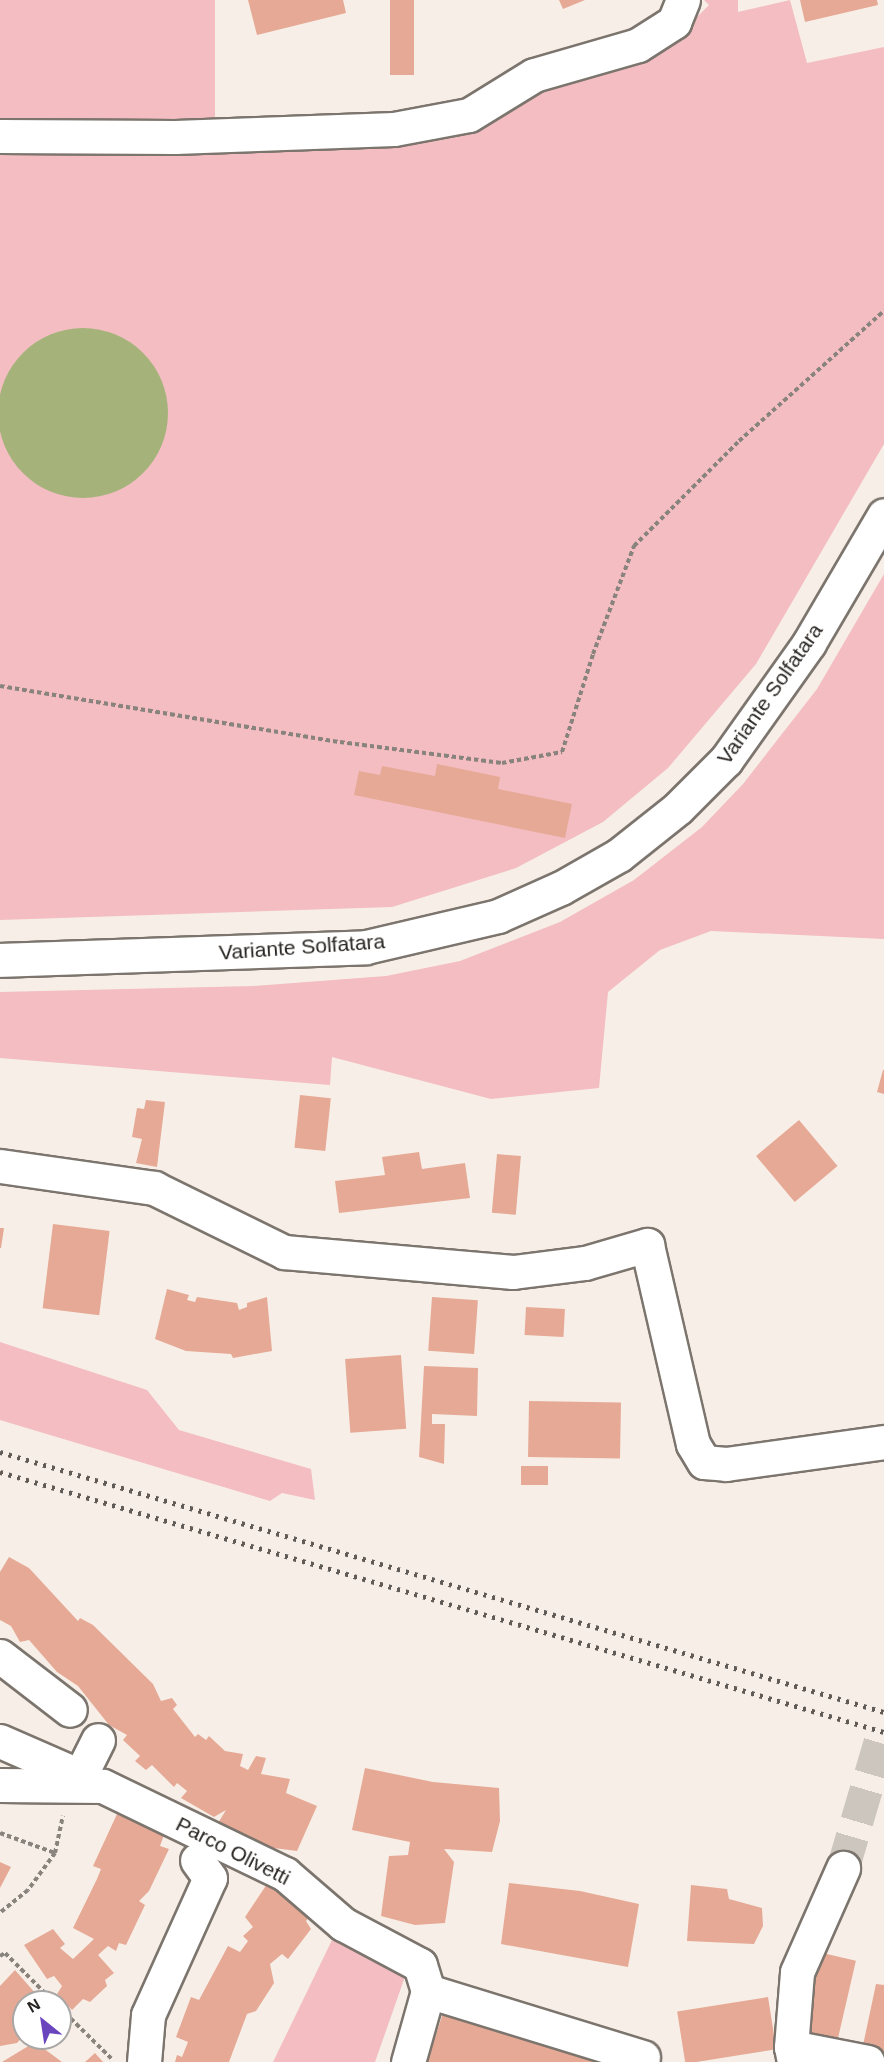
<!DOCTYPE html>
<html>
<head>
<meta charset="utf-8">
<style>
	body { margin:0 }
	#map { position:relative; width:884px; height:2062px; overflow:hidden; background:#f7efe7; font-family:Arial,sans-serif }
	div>[style] { position:absolute }
	[style*='--x'] { left:calc(var(--x)*1px); top:calc(var(--y)*1px); width:calc(var(--w)*1px); rotate:calc(var(--a)*1deg) }
	.green>* { inset:0; background:#f3bdc2; transform-origin:0 0 }
	.water>* { inset:0; background:#a5b37b }
	.round { border-radius:50% }
	.building>* { inset:0; background:#e6a995; transform-origin:0 0 }
	.minor-tunnel>* { height:33px; margin-top:-16.5px; transform-origin:0; background:repeating-linear-gradient(90deg,#cdc6bf 0 33px,transparent 0 49px) }
	.path>* { height:4px; margin-top:-2px; transform-origin:0; background:repeating-linear-gradient(90deg,#89837e 0 4.5px,transparent 0 7.5px) }
	.roads { filter:drop-shadow(2px 0 #7c756e) drop-shadow(-2px 0 #7c756e) drop-shadow(0 2px #7c756e) drop-shadow(0 -2px #7c756e) }
	.minor>* { height:33px; margin:-16.5px; padding:0 16.5px; transform-origin:16.5px; border-radius:16.5px; background:#fff }
	.major>* { height:33px; margin:-16.5px; padding:0 16.5px; transform-origin:16.5px; border-radius:16.5px; background:#fff }
	.rail>* { height:4.5px; margin-top:-2.25px; transform-origin:0; background:repeating-linear-gradient(90deg,#605b57 0 3px,transparent 0 9px) }
	span { translate:-50% -50%; white-space:nowrap; text-align:center; line-height:1.15; -webkit-text-stroke:4.5px #fff; paint-order:stroke }
	.street-label { font-size:21px; color:#272421 }
	.north { position:absolute; left:12px; top:1990px; width:60px; height:60px; box-sizing:border-box; background:#fff; border:2px solid #a9a7a6; border-radius:50%; rotate:330deg; font-size:16px; font-weight:700; line-height:24px; text-align:center; color:#272421 }
	.north::after { content:''; display:block; margin:auto; width:21px; height:27px; background:#6a45be; clip-path:polygon(50% 0,100% 100%,50% 72%,0 100%) }
</style>
</head>
<body>
<div id="map">
	<div class="green">
		<i style="left:0;top:0;width:215px;height:124px"></i>
		<i style="clip-path:polygon(704px 0,738px 0,738px 12px,790px 0,807px 63px,884px 47px,884px 444px,756px 664px,668px 768px,603px 822px,516px 868px,392px 907px,0 920px,0 144px,406px 141px,681px 33px,709px 5px)"></i>
		<i style="clip-path:polygon(884px 574px,884px 939px,711px 931px,660px 950px,608px 992px,599px 1088px,491px 1099px,332px 1057px,330px 1085px,0 1058px,0 992px,253px 986px,386px 976px,460px 961px,560px 922px,634px 880px,702px 827px,743px 784px,817px 689px)"></i>
		<i style="clip-path:polygon(0 1342px,147px 1390px,179px 1430px,311px 1469px,315px 1500px,282px 1493px,270px 1501px,0 1420px)"></i>
		<i style="clip-path:polygon(332px 1940px,407px 1971px,375px 2062px,273px 2062px)"></i>
	</div>
	<div class="water">
		<i class="round" style="left:-2px;top:328px;width:170px;height:170px"></i>
	</div>
	<div class="building">
		<i style="clip-path:polygon(248px 0,343px 0,346px 13px,257px 35px)"></i>
		<i style="left:390px;top:0;width:24px;height:75px"></i>
		<i style="clip-path:polygon(559px 0,585px 0,563px 9px)"></i>
		<i style="clip-path:polygon(800px 0,877px 0,878px 5px,805px 22px)"></i>
		<i style="clip-path:polygon(437px 764px,500px 777px,498px 789px,572px 804px,565px 838px,354px 795px,359px 771px,380px 775px,382px 766px,435px 776px)"></i>
		<i style="clip-path:polygon(883px 1070px,884px 1070px,884px 1094px,877px 1092px)"></i>
		<i style="left:300px;top:1095px;width:31px;height:53px;rotate:6deg"></i>
		<i style="clip-path:polygon(146px 1100px,165px 1102px,157px 1167px,136px 1163px,142px 1139px,132px 1137px,137px 1108px,144px 1109px)"></i>
		<i style="left:799px;top:1120px;width:60px;height:56px;rotate:50deg"></i>
		<i style="clip-path:polygon(419px 1152px,422px 1169px,465px 1163px,470px 1198px,339px 1213px,335px 1181px,385px 1175px,382px 1157px)"></i>
		<i style="left:497px;top:1154px;width:24px;height:59px;rotate:5deg"></i>
		<i style="left:53px;top:1224px;width:57px;height:85px;rotate:7deg"></i>
		<i style="clip-path:polygon(0 1228px,4px 1228px,1px 1248px,0 1248px)"></i>
		<i style="clip-path:polygon(167px 1289px,189px 1295px,187px 1300px,195px 1302px,197px 1297px,237px 1303px,239px 1310px,247px 1307px,247px 1303px,267px 1297px,272px 1351px,233px 1358px,231px 1354px,186px 1351px,155px 1339px)"></i>
		<i style="left:432px;top:1297px;width:46px;height:54px;rotate:4deg"></i>
		<i style="left:526px;top:1307px;width:39px;height:28px;rotate:3deg"></i>
		<i style="left:401px;top:1355px;width:74px;height:56px;rotate:86deg"></i>
		<i style="clip-path:polygon(424px 1366px,478px 1368px,477px 1416px,432px 1414px,432px 1424px,445px 1424px,444px 1464px,419px 1457px)"></i>
		<i style="left:529px;top:1401px;width:92px;height:56px;rotate:1deg"></i>
		<i style="left:521px;top:1466px;width:27px;height:19px"></i>
		<i style="clip-path:polygon(9px 1557px,29px 1568px,78px 1621px,80px 1618px,93px 1625px,153px 1684px,161px 1701px,172px 1698px,177px 1705px,173px 1709px,195px 1737px,198px 1734px,206px 1740px,209px 1736px,225px 1751px,243px 1754px,240px 1766px,248px 1770px,256px 1756px,266px 1758px,261px 1774px,290px 1779px,286px 1793px,317px 1806px,297px 1851px,250px 1845px,215px 1828px,226px 1810px,214px 1817px,181px 1798px,187px 1791px,177px 1783px,174px 1787px,152px 1765px,146px 1770px,135px 1761px,140px 1756px,123px 1740px,127px 1735px,109px 1725px,78px 1686px,57px 1672px,29px 1640px,20px 1642px,11px 1626px,0 1620px,0 1572px)"></i>
		<i style="clip-path:polygon(365px 1768px,433px 1782px,499px 1788px,500px 1821px,492px 1852px,444px 1849px,454px 1862px,445px 1923px,415px 1925px,381px 1916px,389px 1856px,408px 1855px,410px 1842px,352px 1830px)"></i>
		<i style="clip-path:polygon(117px 1814px,164px 1835px,160px 1846px,169px 1849px,149px 1891px,139px 1901px,145px 1905px,126px 1945px,119px 1943px,116px 1951px,108px 1946px,98px 1955px,114px 1973px,105px 1980px,107px 1986px,90px 2002px,83px 1999px,72px 2010px,57px 1994px,62px 1986px,54px 1976px,47px 1979px,24px 1945px,53px 1929px,65px 1944px,60px 1948px,73px 1959px,94px 1939px,73px 1928px,97px 1879px,101px 1869px,93px 1866px)"></i>
		<i style="clip-path:polygon(0 1862px,11px 1867px,0 1888px)"></i>
		<i style="clip-path:polygon(269px 1881px,316px 1908px,306px 1921px,311px 1929px,288px 1959px,282px 1954px,270px 1964px,274px 1983px,256px 2011px,247px 2014px,229px 2062px,175px 2062px,177px 2055px,182px 2057px,188px 2042px,176px 2037px,191px 1997px,199px 2000px,228px 1946px,240px 1952px,248px 1941px,243px 1936px,253px 1927px,245px 1917px)"></i>
		<i style="clip-path:polygon(509px 1883px,580px 1891px,639px 1904px,628px 1967px,501px 1944px)"></i>
		<i style="clip-path:polygon(691px 1885px,727px 1889px,729px 1899px,762px 1908px,763px 1926px,754px 1944px,687px 1941px)"></i>
		<i style="left:814px;top:1951px;width:43px;height:85px;rotate:13deg"></i>
		<i style="clip-path:polygon(15px 1970px,43px 2002px,24px 2002px,23px 2036px,17px 2043px,0 2046px,0 1986px)"></i>
		<i style="clip-path:polygon(876px 1984px,884px 1985px,884px 2054px,862px 2050px)"></i>
		<i style="left:768px;top:1997px;width:53px;height:92px;rotate:81deg"></i>
		<i style="clip-path:polygon(444px 2010px,609px 2062px,427px 2062px)"></i>
		<i style="clip-path:polygon(35px 2042px,62px 2062px,2px 2062px)"></i>
		<i style="clip-path:polygon(95px 2053px,103px 2062px,85px 2062px)"></i>
	</div>
	<div class="minor-tunnel">
		<i style="--x:843;--y:1868;--w:145;--a:-73.6"></i>
	</div>
	<div class="path">
		<i style="--x:0;--y:686;--w:345;--a:9.4"></i>
		<i style="--x:340;--y:742;--w:163;--a:7.4"></i>
		<i style="--x:502;--y:763;--w:61;--a:-10.4"></i>
		<i style="--x:562;--y:752;--w:103;--a:-72.4"></i>
		<i style="--x:593;--y:654;--w:116;--a:-69.2"></i>
		<i style="--x:634;--y:546;--w:148;--a:-45"></i>
		<i style="--x:739;--y:441;--w:195;--a:-41.9"></i>
		<i style="--x:0;--y:1833;--w:59;--a:20"></i>
		<i style="--x:55;--y:1853;--w:46;--a:126.1"></i>
		<i style="--x:28;--y:1890;--w:36;--a:141"></i>
		<i style="--x:55;--y:1853;--w:38;--a:-78"></i>
		<i style="--x:0;--y:1956;--w:6;--a:-31"></i>
		<i style="--x:5;--y:1953;--w:69;--a:45"></i>
		<i style="--x:60;--y:2008;--w:74;--a:44.5"></i>
	</div>
	<div class="roads">
		<div class="minor">
			<i style="--x:0;--y:136;--w:175;--a:0.3"></i>
			<i style="--x:175;--y:137;--w:219;--a:-2.1"></i>
			<i style="--x:394;--y:129;--w:76;--a:-10.6"></i>
			<i style="--x:469;--y:115;--w:76;--a:-31.6"></i>
			<i style="--x:534;--y:75;--w:108;--a:-16.1"></i>
			<i style="--x:638;--y:45;--w:43;--a:-32.6"></i>
			<i style="--x:674;--y:22;--w:24;--a:-68"></i>
			<i style="--x:0;--y:1166;--w:156;--a:8.1"></i>
			<i style="--x:154;--y:1188;--w:145;--a:26.2"></i>
			<i style="--x:284;--y:1252;--w:230;--a:5"></i>
			<i style="--x:513;--y:1272;--w:73;--a:-7.1"></i>
			<i style="--x:585;--y:1263;--w:65;--a:-16.2"></i>
			<i style="--x:647;--y:1245;--w:204;--a:77"></i>
			<i style="--x:693;--y:1444;--w:21;--a:59"></i>
			<i style="--x:704;--y:1462;--w:22;--a:5"></i>
			<i style="--x:726;--y:1464;--w:160;--a:-7.9"></i>
			<i style="--x:0;--y:1656;--w:88;--a:37.6"></i>
			<i style="--x:0;--y:1741;--w:95;--a:23.6"></i>
			<i style="--x:80;--y:1776;--w:40;--a:-63.4"></i>
			<i style="--x:0;--y:1785;--w:103;--a:0.6"></i>
			<i style="--x:103;--y:1786;--w:202;--a:25.8"></i>
			<i style="--x:285;--y:1874;--w:77;--a:40.8"></i>
			<i style="--x:343;--y:1924;--w:87;--a:28"></i>
			<i style="--x:420;--y:1965;--w:27;--a:73"></i>
			<i style="--x:428;--y:1991;--w:74;--a:105.7"></i>
			<i style="--x:428;--y:1991;--w:225;--a:17.1"></i>
			<i style="--x:791;--y:2047;--w:78;--a:11"></i>
			<i style="--x:144;--y:2062;--w:47;--a:-85.1"></i>
			<i style="--x:148;--y:2015;--w:150;--a:-65.7"></i>
			<i style="--x:210;--y:1878;--w:22;--a:-126"></i>
			<i style="--x:794;--y:2062;--w:15;--a:-101"></i>
			<i style="--x:791;--y:2047;--w:75;--a:-85.4"></i>
			<i style="--x:797;--y:1972;--w:114;--a:-66.1"></i>
		</div>
		<div class="major">
			<i style="--x:0;--y:960;--w:366;--a:-2"></i>
			<i style="--x:366;--y:947;--w:136;--a:-13.2"></i>
			<i style="--x:498;--y:916;--w:69;--a:-24"></i>
			<i style="--x:561;--y:888;--w:67;--a:-29.6"></i>
			<i style="--x:619;--y:855;--w:75;--a:-38.5"></i>
			<i style="--x:678;--y:808;--w:68;--a:-45"></i>
			<i style="--x:726;--y:760;--w:143;--a:-54.6"></i>
			<i style="--x:809;--y:643;--w:148;--a:-59.6"></i>
		</div>
	</div>
	<div class="rail">
		<i style="--x:0;--y:1452;--w:921;--a:16.39"></i>
		<i style="--x:0;--y:1472;--w:921;--a:16.39"></i>
	</div>
	<div class="street-label">
		<span style="left:770px;top:694px;rotate:-55deg">Variante Solfatara</span>
		<span style="left:302px;top:947px;rotate:-4deg">Variante Solfatara</span>
		<span style="left:233px;top:1851px;rotate:27deg">Parco Olivetti</span>
	</div>
	<div class="north">N</div>
</div>
</body>
</html>
